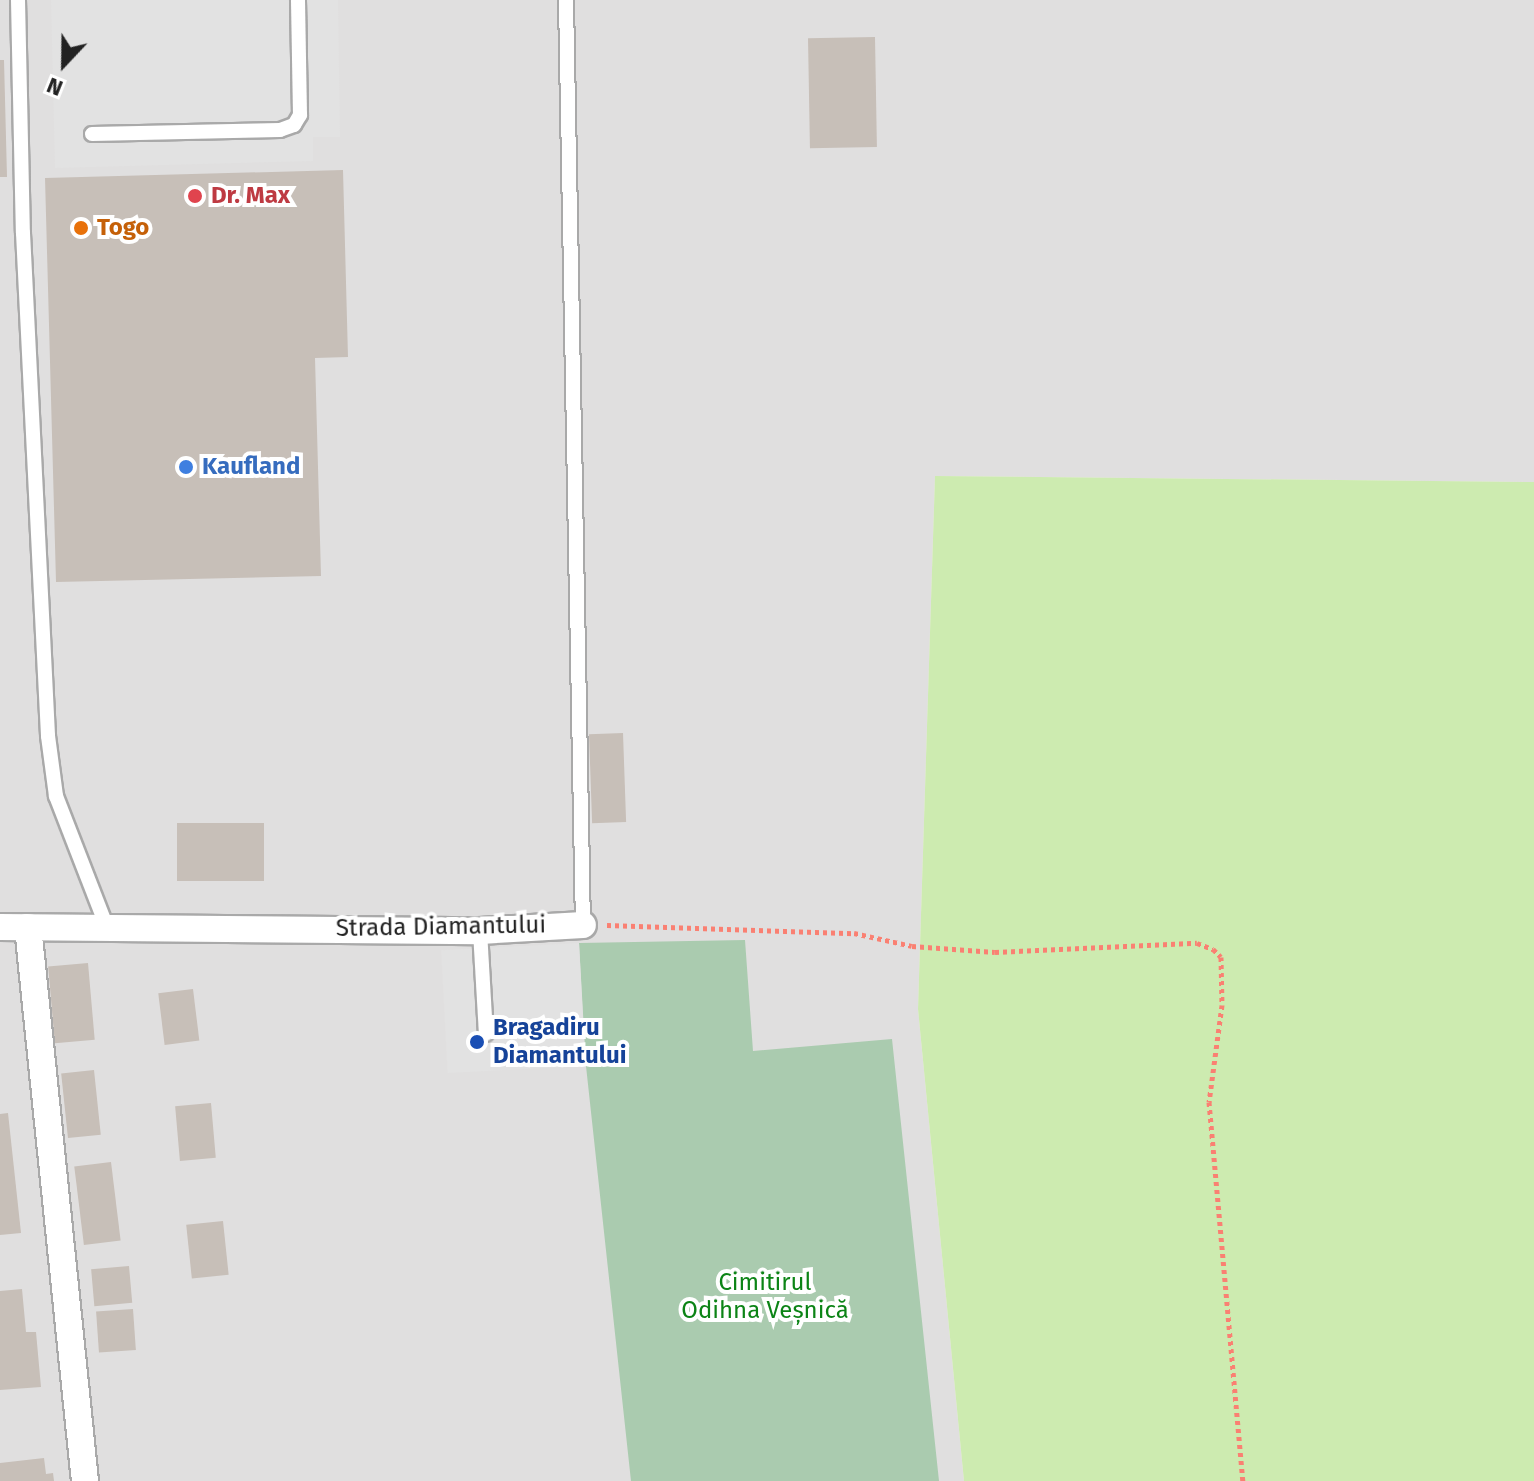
<!DOCTYPE html>
<html>
<head>
<meta charset="utf-8">
<style>
	body { margin:0 }
	#map { position:relative; width:1534px; height:1481px; overflow:hidden; background:#f2efe9; font-family:"Fira Sans",sans-serif }
	div>[style] { position:absolute }
	[style*='--x'] { left:calc(var(--x)*1px); top:calc(var(--y)*1px); width:calc(var(--w)*1px); rotate:calc(var(--a)*1deg) }
	.residential>* { inset:0; background:#e0dfdf }
	.grass>* { inset:0; background:#cdebb0 }
	.cemetery>* { inset:0; background:#aacbaf }
	.parking>* { inset:0; background:#e2e2e2; transform-origin:0 0 }
	.building>* { inset:0; background:#c7bfb8; transform-origin:0 0 }
	.path>* { height:5px; margin-top:-2.5px; transform-origin:0; background:repeating-linear-gradient(90deg,#fa8072 0 4px,transparent 0 8px) }
	.roads { filter:drop-shadow(2px 0 #a9a9a9) drop-shadow(-2px 0 #a9a9a9) drop-shadow(0 2px #a9a9a9) drop-shadow(0 -2px #a9a9a9) }
	.lane>* { height:14px; margin:-7px; padding:0 7px; transform-origin:7px; border-radius:7px; background:#fff }
	.street>* { height:26px; margin:-13px; padding:0 13px; transform-origin:13px; border-radius:13px; background:#fff }
	.dots>* { width:22px; height:22px; translate:-50% -50%; box-sizing:border-box; border:4px solid #fff; border-radius:50% }
	span { translate:-50% -50%; white-space:nowrap; text-align:center; line-height:1.15; -webkit-text-stroke:8px #fff; paint-order:stroke }
	.health-label { font-size:24px; color:#be3a42; font-weight:700 }
	.left { translate:0 -50%; text-align:left }
	.food-label { font-size:24px; color:#c56008; font-weight:700 }
	.shop-label { font-size:24px; color:#366cbe; font-weight:700 }
	.street-label { font-size:24px; color:#222 }
	.transit-label { font-size:24px; color:#164399; font-weight:700 }
	.park-label { font-size:24px; color:#0c8416 }
	.north { position:absolute; left:24px; top:24px; width:80px; height:80px; -webkit-text-stroke:6px #fff; paint-order:stroke; rotate:202deg; font-size:22px; font-weight:700; line-height:32px; text-align:center; color:#222 }
	.north::after { content:''; display:block; margin:auto; width:28px; height:36px; background:#222; clip-path:polygon(50% 0,100% 100%,50% 72%,0 100%) }
</style>
</head>
<body>
<div id="map">
	<div class="residential">
		<i style="clip-path:polygon(0 0,1534px 0,1534px 482px,935px 476px,918px 1009px,964px 1481px,0 1481px)"></i>
	</div>
	<div class="grass">
		<i style="clip-path:polygon(935px 476px,1534px 482px,1534px 1481px,964px 1481px,918px 1009px)"></i>
	</div>
	<div class="cemetery">
		<i style="clip-path:polygon(745px 940px,753px 1051px,892px 1039px,939px 1481px,631px 1481px,586px 1066px,579px 943px)"></i>
	</div>
	<div class="parking">
		<i style="clip-path:polygon(51px 0,338px 0,340px 137px,313px 137px,313px 161px,55px 168px)"></i>
		<i style="left:579px;top:943px;width:123px;height:138px;rotate:87deg"></i>
	</div>
	<div class="building">
		<i style="left:875px;top:37px;width:110px;height:67px;rotate:89deg"></i>
		<i style="clip-path:polygon(0 60px,4px 60px,7px 177px,0 177px)"></i>
		<i style="clip-path:polygon(343px 170px,348px 357px,315px 358px,321px 576px,56px 582px,45px 178px)"></i>
		<i style="left:623px;top:733px;width:89px;height:34px;rotate:88deg"></i>
		<i style="left:177px;top:823px;width:87px;height:58px"></i>
		<i style="left:88px;top:963px;width:77px;height:40px;rotate:85deg"></i>
		<i style="left:193px;top:989px;width:52px;height:35px;rotate:83deg"></i>
		<i style="left:94px;top:1070px;width:65px;height:33px;rotate:84deg"></i>
		<i style="left:211px;top:1103px;width:55px;height:36px;rotate:85deg"></i>
		<i style="clip-path:polygon(8px 1113px,21px 1233px,0 1235px,0 1114px)"></i>
		<i style="left:111px;top:1162px;width:79px;height:37px;rotate:83deg"></i>
		<i style="left:223px;top:1221px;width:54px;height:37px;rotate:84deg"></i>
		<i style="left:129px;top:1266px;width:37px;height:38px;rotate:85deg"></i>
		<i style="clip-path:polygon(22px 1289px,26px 1332px,36px 1332px,41px 1387px,0 1390px,0 1291px)"></i>
		<i style="left:133px;top:1309px;width:41px;height:37px;rotate:86deg"></i>
		<i style="clip-path:polygon(44px 1458px,46px 1474px,53px 1473px,54px 1481px,0 1481px,0 1463px)"></i>
	</div>
	<div class="path">
		<i style="--x:607;--y:925;--w:247;--a:1.9"></i>
		<i style="--x:854;--y:933;--w:59;--a:12.6"></i>
		<i style="--x:912;--y:946;--w:83;--a:4.1"></i>
		<i style="--x:995;--y:952;--w:202;--a:-2.6"></i>
		<i style="--x:1197;--y:943;--w:17;--a:21"></i>
		<i style="--x:1213;--y:949;--w:11;--a:45"></i>
		<i style="--x:1221;--y:957;--w:48;--a:88.8"></i>
		<i style="--x:1222;--y:1005;--w:98;--a:97.6"></i>
		<i style="--x:1209;--y:1102;--w:381;--a:84.9"></i>
	</div>
	<div class="roads">
		<div class="lane">
			<i style="--x:18;--y:0;--w:233;--a:88.8"></i>
			<i style="--x:23;--y:233;--w:504;--a:87.15"></i>
			<i style="--x:48;--y:736;--w:61;--a:82.4"></i>
			<i style="--x:56;--y:796;--w:138;--a:68.8"></i>
			<i style="--x:566;--y:0;--w:925;--a:88.95"></i>
			<i style="--x:92;--y:134;--w:188;--a:-1.2"></i>
			<i style="--x:280;--y:130;--w:15;--a:-20"></i>
			<i style="--x:294;--y:125;--w:12;--a:-59"></i>
			<i style="--x:300;--y:115;--w:115;--a:-91"></i>
			<i style="--x:480;--y:931;--w:103;--a:86.7"></i>
		</div>
		<div class="street">
			<i style="--x:0;--y:927;--w:480;--a:0.5"></i>
			<i style="--x:480;--y:931;--w:103;--a:-3.3"></i>
			<i style="--x:28;--y:927;--w:557;--a:84.13"></i>
		</div>
	</div>
	<div class="dots">
		<i style="left:195px;top:196px;background:#e0444e"></i>
		<i style="left:81px;top:228px;background:#e8710a"></i>
		<i style="left:186px;top:467px;background:#3f7fe0"></i>
		<i style="left:477px;top:1042px;background:#1a4fb4"></i>
	</div>
	<div class="health-label">
		<span class="left" style="left:211px;top:196px">Dr. Max</span>
	</div>
	<div class="food-label">
		<span class="left" style="left:97px;top:228px">Togo</span>
	</div>
	<div class="shop-label">
		<span class="left" style="left:202px;top:467px">Kaufland</span>
	</div>
	<div class="street-label">
		<span style="left:441px;top:927px;rotate:-1deg">Strada Diamantului</span>
	</div>
	<div class="transit-label">
		<span class="left" style="left:493px;top:1042px">Bragadiru<br>Diamantului</span>
	</div>
	<div class="park-label">
		<span style="left:765px;top:1297px">Cimitirul<br>Odihna Veșnică</span>
	</div>
	<div class="north">N</div>
</div>
</body>
</html>
